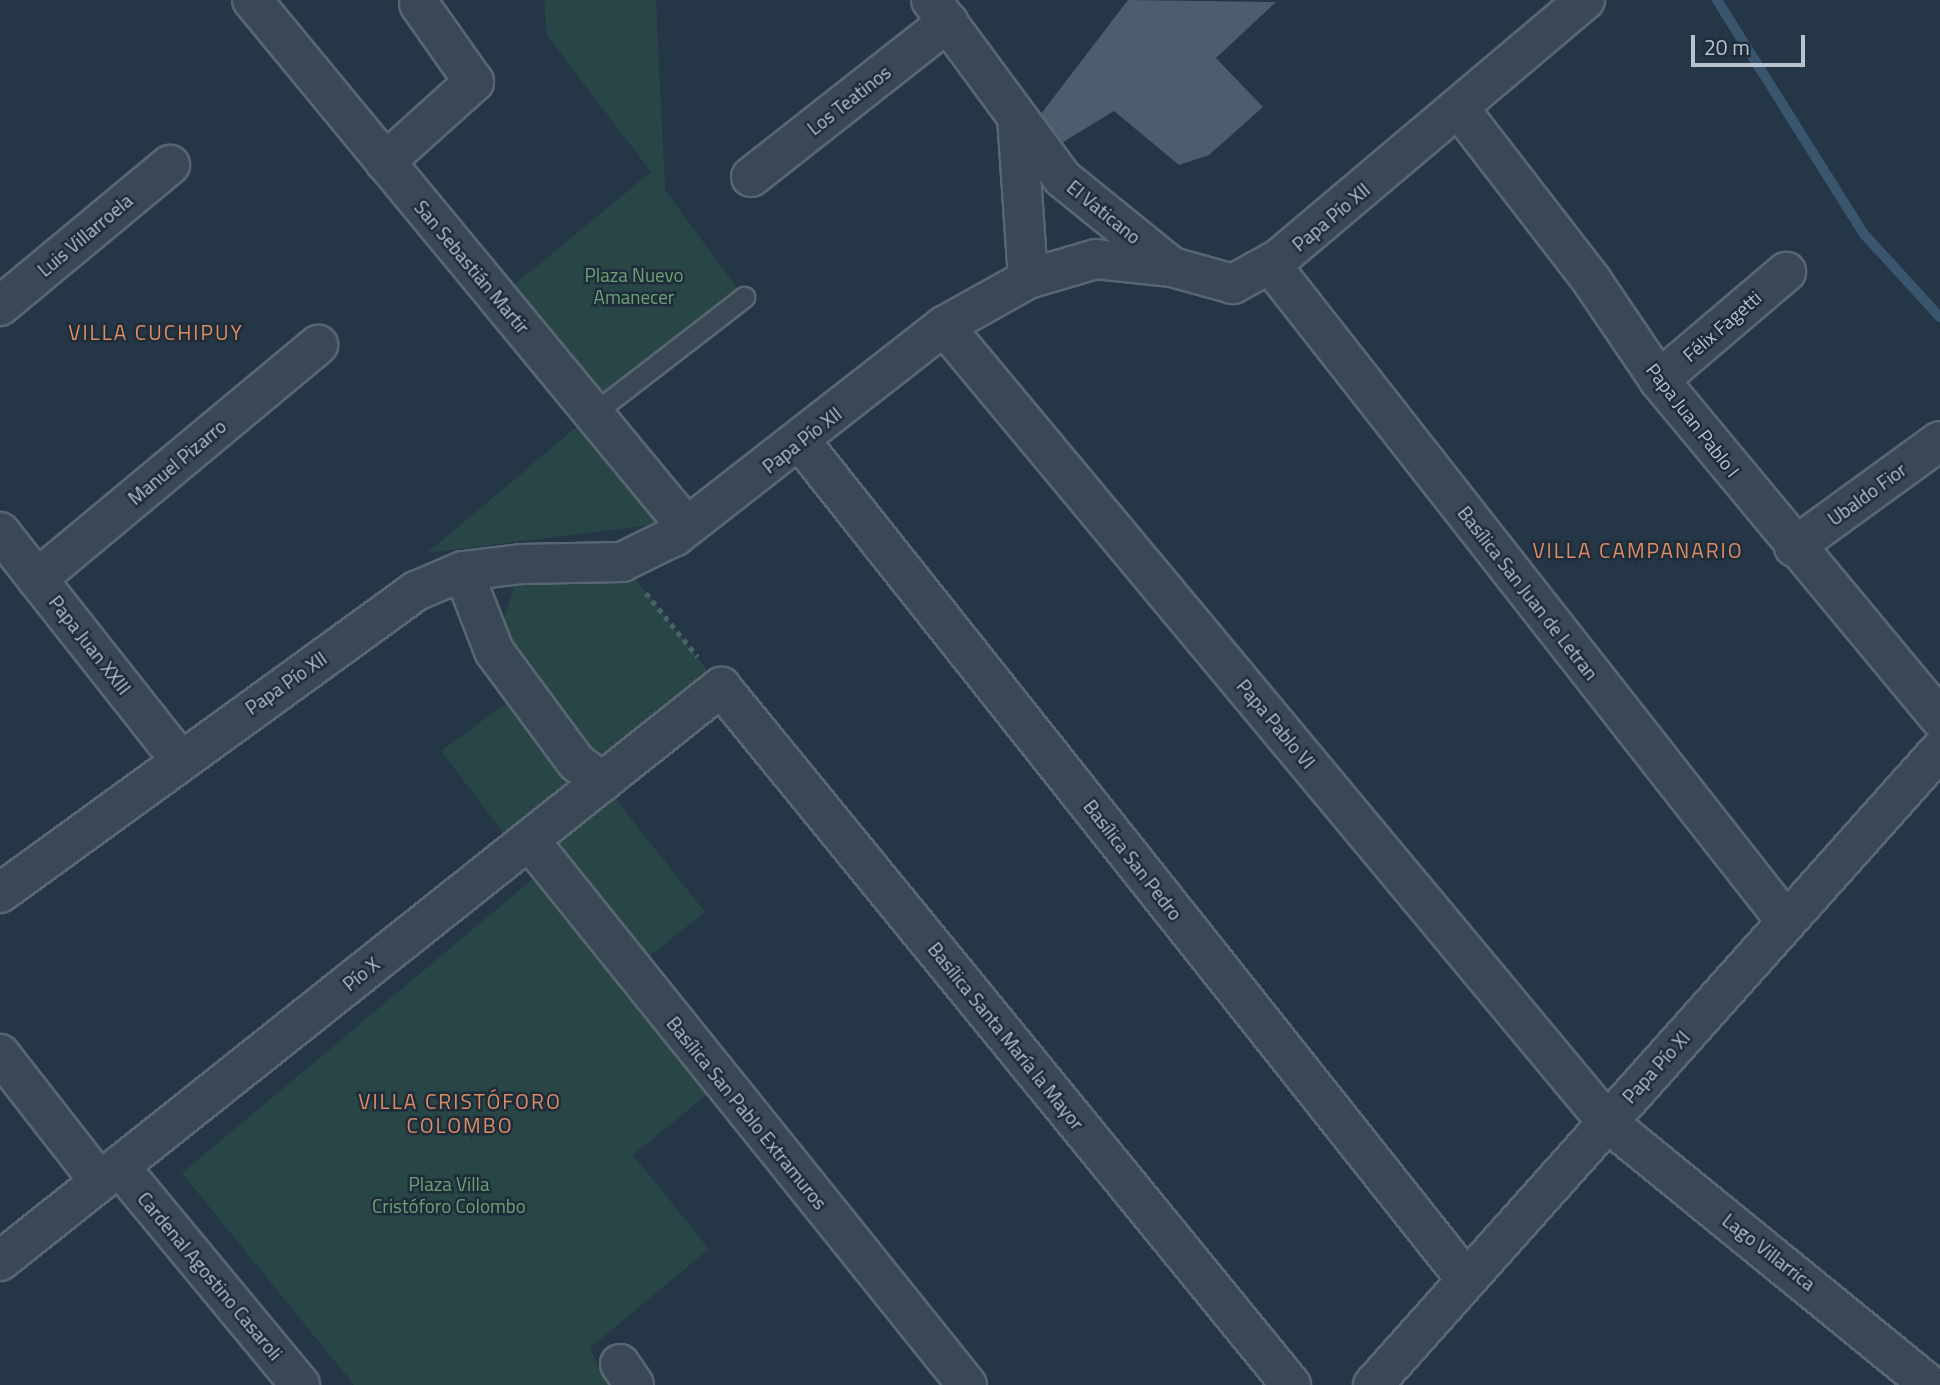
<!DOCTYPE html>
<html>
<head>
<meta charset="utf-8">
<style>
	body { margin:0 }
	#map { position:relative; width:1940px; height:1385px; overflow:hidden; background:#253646; font-family:"Titillium Web",sans-serif }
	div>[style] { position:absolute }
	[style*='--x'] { left:calc(var(--x)*1px); top:calc(var(--y)*1px); width:calc(var(--w)*1px); rotate:calc(var(--a)*1deg) }
	.green>* { inset:0; background:#284646 }
	.stream>* { height:10px; margin:-5px; padding:0 5px; transform-origin:5px; border-radius:5px; background:#3a566f }
	.building>* { inset:0; background:#4c5e6e }
	.path>* { height:4.5px; margin-top:-2.25px; transform-origin:0; background:repeating-linear-gradient(90deg,#486464 0 5px,transparent 0 10px) }
	.roads { filter:drop-shadow(2px 0 #596672) drop-shadow(-2px 0 #596672) drop-shadow(0 2px #596672) drop-shadow(0 -2px #596672) }
	.service>* { height:19px; margin:-9.5px; padding:0 9.5px; transform-origin:9.5px; border-radius:9.5px; background:#3a4855 }
	.minor>* { height:38px; margin:-19px; padding:0 19px; transform-origin:19px; border-radius:19px; background:#3a4855 }
	.tertiary>* { height:38px; margin:-19px; padding:0 19px; transform-origin:19px; border-radius:19px; background:#3a4855 }
	span { translate:-50% -50%; white-space:nowrap; text-align:center; line-height:1.15; -webkit-text-stroke:5px #1f2d3a; paint-order:stroke }
	.street-label { font-size:19px; color:#b8c3ce }
	.park-label { font-size:19px; color:#6da174 }
	.neighbourhood-label { font-size:21px; color:#de8c63; letter-spacing:2px }
	.scale { position:absolute; left:1691px; top:35px; width:114px; height:32px; box-sizing:border-box; border:4px solid #b8c3ce; border-top:0; padding-left:9px; font-size:21px; line-height:24px; white-space:nowrap; color:#b8c3ce; -webkit-text-stroke:5px #1f2d3a; paint-order:stroke }
</style>
</head>
<body>
<div id="map">
	<div class="green">
		<i style="clip-path:polygon(544px 0,656px 0,665px 190px,744px 297px,594px 413px,682px 521px,427px 553px,593px 413px,498px 298px,651px 172px,547px 35px)"></i>
		<i style="clip-path:polygon(622px 562px,721px 687px,602px 782px,705px 912px,632px 970px,516px 850px,441px 751px,521px 692px,494px 651px,521px 564px)"></i>
		<i style="clip-path:polygon(540px 873px,717px 1086px,633px 1155px,709px 1249px,590px 1348px,607px 1385px,354px 1385px,182px 1173px)"></i>
	</div>
	<div class="stream">
		<i style="--x:1717;--y:0;--w:275;--a:57.9"></i>
		<i style="--x:1863;--y:233;--w:114;--a:47.5"></i>
	</div>
	<div class="building">
		<i style="clip-path:polygon(1128px 0,1276px 2px,1216px 58px,1263px 107px,1209px 155px,1179px 165px,1114px 111px,1055px 147px,1037px 119px)"></i>
	</div>
	<div class="path">
		<i style="--x:646;--y:593;--w:82;--a:50.9"></i>
	</div>
	<div class="roads">
		<div class="service">
			<i style="--x:594;--y:413;--w:190;--a:-37.7"></i>
		</div>
		<div class="minor">
			<i style="--x:252;--y:0;--w:676;--a:50.47"></i>
			<i style="--x:682;--y:521;--w:17;--a:115"></i>
			<i style="--x:931;--y:0;--w:221;--a:53.6"></i>
			<i style="--x:1062;--y:178;--w:141;--a:39"></i>
			<i style="--x:1460;--y:110;--w:216;--a:52.3"></i>
			<i style="--x:1592;--y:281;--w:120;--a:55.9"></i>
			<i style="--x:1659;--y:380;--w:440;--a:50.3"></i>
			<i style="--x:1017;--y:117;--w:162;--a:86.1"></i>
			<i style="--x:385;--y:162;--w:120;--a:-42"></i>
			<i style="--x:474;--y:82;--w:95;--a:-125.2"></i>
			<i style="--x:751;--y:177;--w:251;--a:-38.2"></i>
			<i style="--x:1271;--y:265;--w:834;--a:51.87"></i>
			<i style="--x:0;--y:306;--w:221;--a:-39.7"></i>
			<i style="--x:1659;--y:380;--w:167;--a:-40.4"></i>
			<i style="--x:801;--y:442;--w:1068;--a:51.54"></i>
			<i style="--x:0;--y:532;--w:289;--a:51.7"></i>
			<i style="--x:1794;--y:547;--w:180;--a:-36"></i>
			<i style="--x:463;--y:571;--w:86;--a:68.8"></i>
			<i style="--x:494;--y:651;--w:138;--a:53.5"></i>
			<i style="--x:576;--y:762;--w:33;--a:38"></i>
			<i style="--x:37;--y:579;--w:366;--a:-39.8"></i>
			<i style="--x:529;--y:840;--w:699;--a:51.21"></i>
			<i style="--x:0;--y:893;--w:514;--a:-35.98"></i>
			<i style="--x:416;--y:591;--w:51;--a:-23.1"></i>
			<i style="--x:463;--y:571;--w:58;--a:-6.9"></i>
			<i style="--x:521;--y:564;--w:101;--a:-1.1"></i>
			<i style="--x:622;--y:562;--w:59;--a:-26.1"></i>
			<i style="--x:675;--y:536;--w:341;--a:-38"></i>
			<i style="--x:0;--y:1054;--w:162;--a:52"></i>
			<i style="--x:119;--y:1166;--w:284;--a:50.4"></i>
			<i style="--x:0;--y:1261;--w:922;--a:-38.52"></i>
			<i style="--x:721;--y:687;--w:901;--a:50.76"></i>
			<i style="--x:620;--y:1364;--w:25;--a:56"></i>
			<i style="--x:1373;--y:1385;--w:851;--a:-48.24"></i>
		</div>
		<div class="tertiary">
			<i style="--x:1585;--y:0;--w:399;--a:139.8"></i>
			<i style="--x:1280;--y:258;--w:54;--a:151"></i>
			<i style="--x:1233;--y:284;--w:63;--a:-164.4"></i>
			<i style="--x:1172;--y:267;--w:76;--a:-174"></i>
			<i style="--x:1096;--y:259;--w:71;--a:163.6"></i>
			<i style="--x:1028;--y:279;--w:96;--a:150.8"></i>
			<i style="--x:944;--y:326;--w:1036;--a:50.21"></i>
			<i style="--x:1607;--y:1122;--w:416;--a:39.2"></i>
		</div>
	</div>
	<div class="street-label">
		<span style="left:849px;top:100px;rotate:-38deg">Los Teatinos</span>
		<span style="left:1104px;top:212px;rotate:39deg">El Vaticano</span>
		<span style="left:1331px;top:217px;rotate:-40deg">Papa Pío XII</span>
		<span style="left:85px;top:235px;rotate:-40deg">Luis Villarroela</span>
		<span style="left:472px;top:267px;rotate:50deg">San Sebastián Martir</span>
		<span style="left:1722px;top:326px;rotate:-41deg">Félix Fagetti</span>
		<span style="left:1693px;top:420px;rotate:52deg">Papa Juan Pablo I</span>
		<span style="left:802px;top:440px;rotate:-38deg">Papa Pío XII</span>
		<span style="left:177px;top:462px;rotate:-40deg">Manuel Pizarro</span>
		<span style="left:1867px;top:494px;rotate:-36deg">Ubaldo Fior</span>
		<span style="left:1528px;top:593px;rotate:52deg">Basílica San Juan de Letran</span>
		<span style="left:90px;top:645px;rotate:52deg">Papa Juan XXIII</span>
		<span style="left:286px;top:683px;rotate:-35deg">Papa Pío XII</span>
		<span style="left:1276px;top:724px;rotate:50deg">Papa Pablo VI</span>
		<span style="left:1133px;top:860px;rotate:52deg">Basílica San Pedro</span>
		<span style="left:361px;top:974px;rotate:-39deg">Pío X</span>
		<span style="left:1006px;top:1036px;rotate:51deg">Basílica Santa María la Mayor</span>
		<span style="left:1656px;top:1067px;rotate:-48deg">Papa Pío XI</span>
		<span style="left:747px;top:1113px;rotate:51deg">Basílica San Pablo Extramuros</span>
		<span style="left:1769px;top:1252px;rotate:38deg">Lago Villarrica</span>
		<span style="left:210px;top:1276px;rotate:50deg">Cardenal Agostino Casaroli</span>
	</div>
	<div class="park-label">
		<span style="left:634px;top:286px">Plaza Nuevo<br>Amanecer</span>
		<span style="left:449px;top:1195px">Plaza Villa<br>Cristóforo Colombo</span>
	</div>
	<div class="neighbourhood-label">
		<span style="left:156px;top:332px">VILLA CUCHIPUY</span>
		<span style="left:1638px;top:550px">VILLA CAMPANARIO</span>
		<span style="left:460px;top:1113px">VILLA CRISTÓFORO<br>COLOMBO</span>
	</div>
	<div class="scale">20 m</div>
</div>
</body>
</html>
